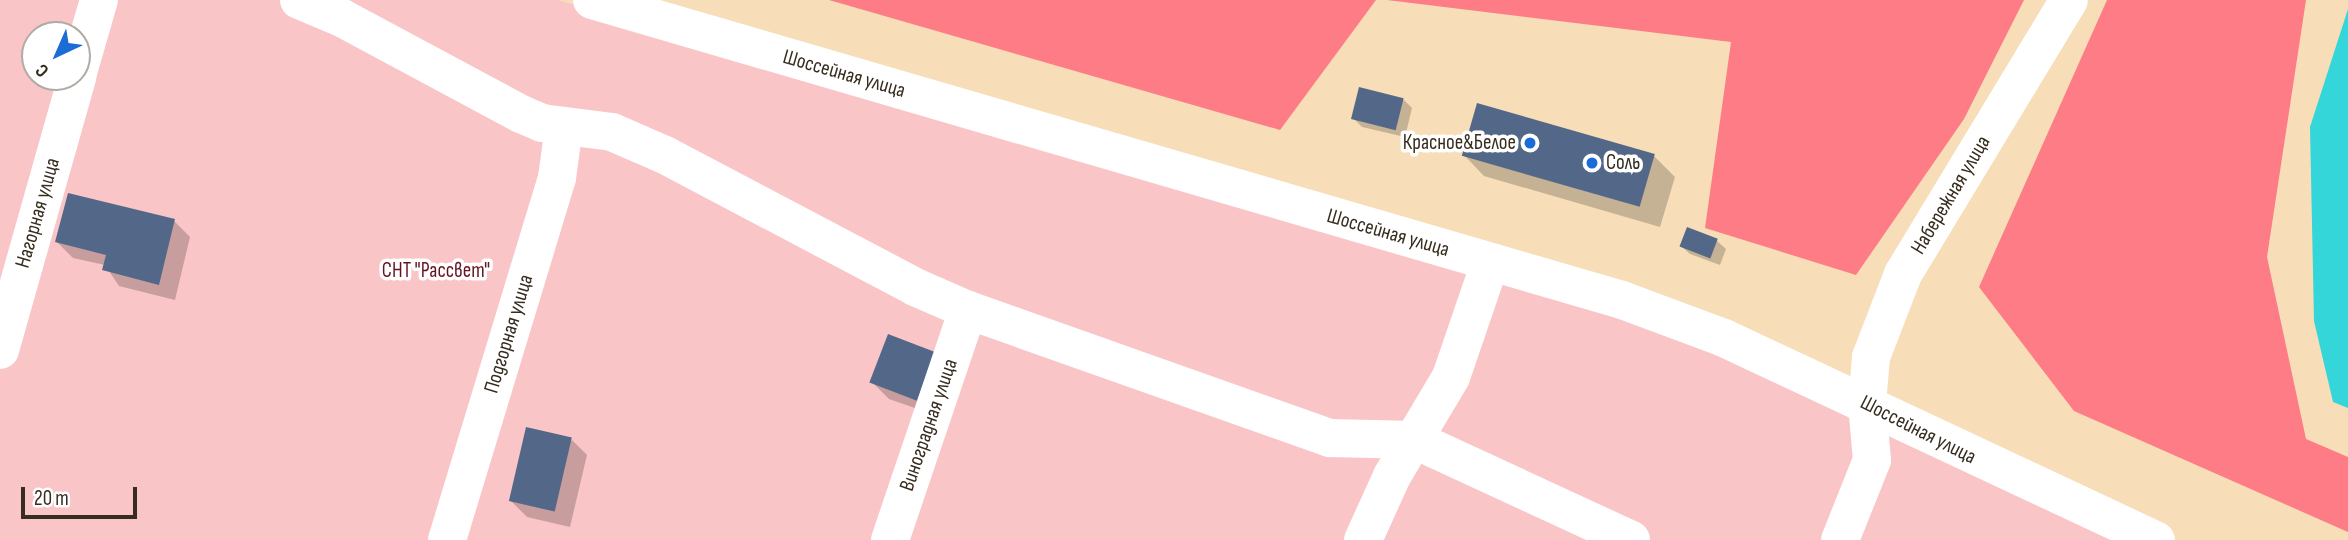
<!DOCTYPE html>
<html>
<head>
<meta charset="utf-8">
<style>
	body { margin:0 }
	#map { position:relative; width:2348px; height:540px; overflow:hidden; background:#f7deb8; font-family:"Sofia Sans Condensed",sans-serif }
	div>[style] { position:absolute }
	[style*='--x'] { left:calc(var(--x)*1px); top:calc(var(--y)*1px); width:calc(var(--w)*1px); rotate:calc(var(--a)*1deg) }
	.green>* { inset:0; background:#f9c5c6 }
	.forest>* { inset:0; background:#fd7c85 }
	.water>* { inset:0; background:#35d6da }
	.shadow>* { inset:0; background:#0003 }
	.building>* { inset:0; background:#536888; transform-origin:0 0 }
	.minor>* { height:38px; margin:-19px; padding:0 19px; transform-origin:19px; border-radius:19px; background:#fff }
	.dots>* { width:19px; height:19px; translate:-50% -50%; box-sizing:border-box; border:4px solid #fff; border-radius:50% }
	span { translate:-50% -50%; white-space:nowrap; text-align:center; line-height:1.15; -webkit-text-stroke:7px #fff; paint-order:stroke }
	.street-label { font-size:21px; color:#372d1f }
	.poi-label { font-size:21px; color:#372d1f }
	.right { translate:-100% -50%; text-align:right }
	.left { translate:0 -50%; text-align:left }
	.park-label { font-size:21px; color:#651521 }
	.north { position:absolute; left:21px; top:21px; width:70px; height:70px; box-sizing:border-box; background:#fff; border:2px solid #afaba5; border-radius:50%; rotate:224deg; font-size:19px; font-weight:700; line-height:28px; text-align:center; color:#372d1f }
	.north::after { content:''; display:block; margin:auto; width:24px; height:32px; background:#1c6cd7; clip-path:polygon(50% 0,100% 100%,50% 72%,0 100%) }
	.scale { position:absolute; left:21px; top:487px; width:116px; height:32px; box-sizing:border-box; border:4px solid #372d1f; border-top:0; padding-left:9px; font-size:21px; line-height:24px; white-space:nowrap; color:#372d1f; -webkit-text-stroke:5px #fff; paint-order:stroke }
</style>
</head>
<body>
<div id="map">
	<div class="green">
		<i style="clip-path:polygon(evenodd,0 0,558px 0,1350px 231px,1710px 348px,2120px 540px,0 540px,0 0,35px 35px,77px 35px,77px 77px,35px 77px,35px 35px)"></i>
	</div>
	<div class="forest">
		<i style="clip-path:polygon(829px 0,1376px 0,1280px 130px)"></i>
		<i style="clip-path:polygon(1387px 0,2024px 0,1964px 119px,1856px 275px,1705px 228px,1731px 42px)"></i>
		<i style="clip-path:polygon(2107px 0,2306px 0,2267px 257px,2306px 439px,2348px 457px,2348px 532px,2074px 411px,1979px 287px)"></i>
	</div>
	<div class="water">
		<i style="clip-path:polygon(2348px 9px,2348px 408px,2333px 402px,2314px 321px,2310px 127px)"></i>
	</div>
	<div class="shadow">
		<i style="clip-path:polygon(1404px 100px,1412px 108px,1405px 137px,1362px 127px,1353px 118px)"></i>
		<i style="clip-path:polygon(1464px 155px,1654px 156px,1675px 177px,1660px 227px,1484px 176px)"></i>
		<i style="clip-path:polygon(174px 221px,190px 237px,175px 300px,119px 286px,105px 265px,73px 258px,57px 242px)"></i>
		<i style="clip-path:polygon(1688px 229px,1717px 241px,1726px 249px,1720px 265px,1690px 254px,1681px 246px)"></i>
		<i style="clip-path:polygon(889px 337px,935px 415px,889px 399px,873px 383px)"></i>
		<i style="clip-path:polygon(572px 440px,587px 455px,570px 527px,527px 517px,511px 501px)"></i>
	</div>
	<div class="building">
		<i style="left:1359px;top:87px;width:46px;height:33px;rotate:14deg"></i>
		<i style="left:1477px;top:103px;width:185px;height:55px;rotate:16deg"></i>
		<i style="clip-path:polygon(68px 193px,175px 219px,159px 285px,102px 270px,106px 255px,55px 242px)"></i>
		<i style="left:1687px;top:227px;width:33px;height:21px;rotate:21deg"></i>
		<i style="left:888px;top:334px;width:51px;height:52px;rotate:21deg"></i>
		<i style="left:526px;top:427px;width:47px;height:76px;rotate:13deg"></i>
	</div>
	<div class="minor">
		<i style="--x:299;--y:0;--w:47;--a:22.7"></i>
		<i style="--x:342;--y:18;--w:203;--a:28.2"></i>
		<i style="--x:521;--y:114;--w:23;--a:23"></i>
		<i style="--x:542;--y:123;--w:71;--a:7.3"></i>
		<i style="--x:612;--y:132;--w:58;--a:23.5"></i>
		<i style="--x:665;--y:155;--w:283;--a:27.8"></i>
		<i style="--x:915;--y:287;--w:58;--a:23.5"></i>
		<i style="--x:968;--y:310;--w:384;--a:19.5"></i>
		<i style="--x:1330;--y:438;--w:85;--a:1.3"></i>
		<i style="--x:1415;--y:440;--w:238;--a:24.8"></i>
		<i style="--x:592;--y:0;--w:1073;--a:16.24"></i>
		<i style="--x:1622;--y:300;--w:109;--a:20.4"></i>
		<i style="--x:1724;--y:338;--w:477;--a:25.1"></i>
		<i style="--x:77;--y:76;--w:79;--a:-73.9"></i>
		<i style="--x:0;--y:350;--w:284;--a:-74.2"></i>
		<i style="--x:447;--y:540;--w:378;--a:-73.1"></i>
		<i style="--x:557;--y:178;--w:52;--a:-82.3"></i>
		<i style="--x:890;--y:540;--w:243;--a:-71.3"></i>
		<i style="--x:1363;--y:540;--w:70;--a:-65.6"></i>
		<i style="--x:1392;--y:476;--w:115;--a:-59.2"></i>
		<i style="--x:1451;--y:377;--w:120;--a:-71.1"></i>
		<i style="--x:1840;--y:540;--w:86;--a:-68.2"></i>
		<i style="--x:1872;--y:460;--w:56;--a:-95.1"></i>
		<i style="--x:1867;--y:404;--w:47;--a:-85.1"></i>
		<i style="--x:1871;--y:357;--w:89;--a:-68.9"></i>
		<i style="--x:1903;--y:274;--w:320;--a:-58.8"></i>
	</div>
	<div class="dots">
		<i style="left:1530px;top:143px;background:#1c6cd7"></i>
		<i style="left:1592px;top:163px;background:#1c6cd7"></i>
	</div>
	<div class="street-label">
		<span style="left:844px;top:74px;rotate:16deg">Шоссейная улица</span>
		<span style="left:1951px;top:195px;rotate:-59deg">Набережная улица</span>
		<span style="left:38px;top:213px;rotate:-74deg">Нагорная улица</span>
		<span style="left:1388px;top:233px;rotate:16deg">Шоссейная улица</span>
		<span style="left:509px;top:334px;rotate:-73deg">Подгорная улица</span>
		<span style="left:929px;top:425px;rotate:-71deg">Виноградная улица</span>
		<span style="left:1918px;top:430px;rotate:27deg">Шоссейная улица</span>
	</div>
	<div class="poi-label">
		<span class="right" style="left:1516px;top:143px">Красное&amp;Белое</span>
		<span class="left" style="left:1606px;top:163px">Соль</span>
	</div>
	<div class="park-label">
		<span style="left:436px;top:271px">СНТ "Рассвет"</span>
	</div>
	<div class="north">С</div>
	<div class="scale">20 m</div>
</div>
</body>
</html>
